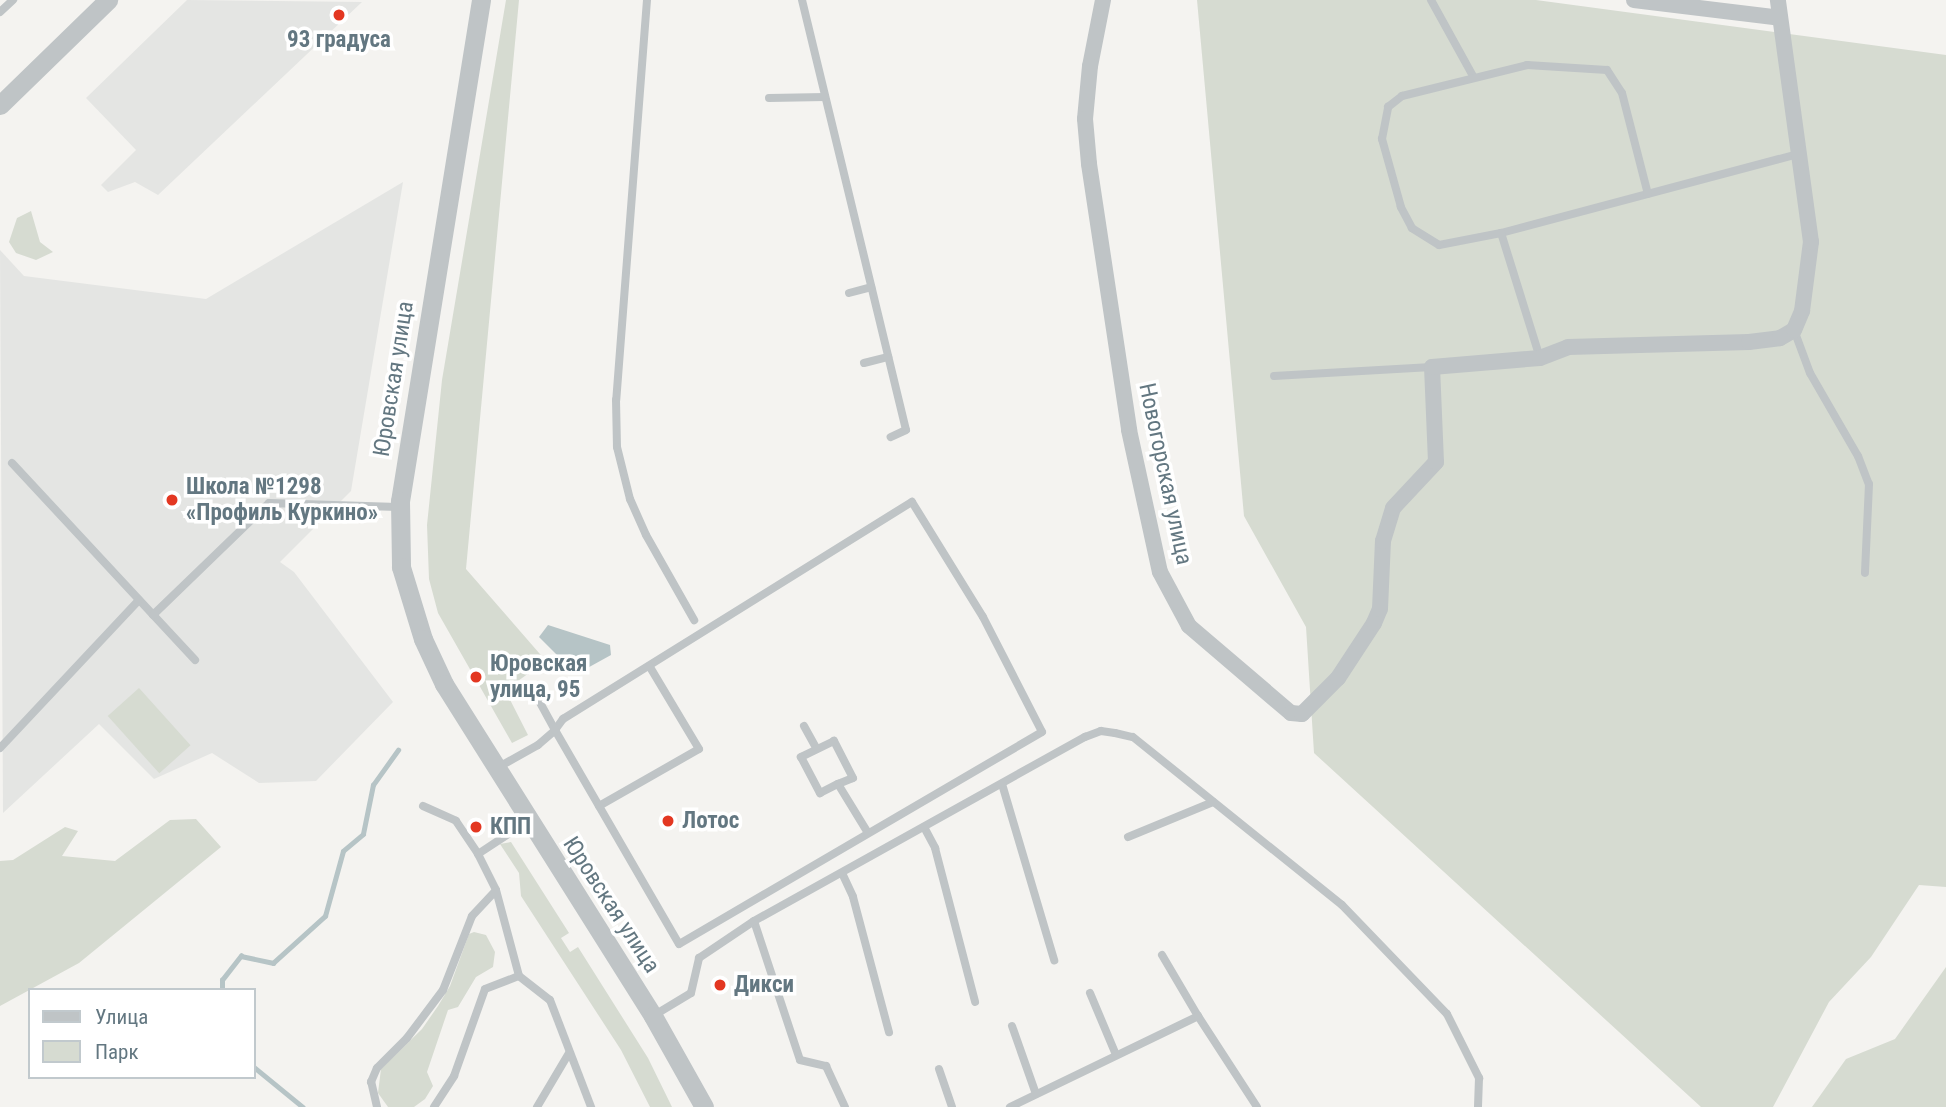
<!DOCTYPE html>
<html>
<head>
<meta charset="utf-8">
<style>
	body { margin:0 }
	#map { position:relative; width:1946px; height:1107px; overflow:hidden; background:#f4f3f0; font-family:"Roboto Condensed",sans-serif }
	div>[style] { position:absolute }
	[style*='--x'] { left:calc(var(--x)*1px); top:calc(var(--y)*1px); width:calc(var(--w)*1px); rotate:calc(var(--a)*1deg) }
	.built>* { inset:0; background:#e4e5e3 }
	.green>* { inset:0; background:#d6dbd1; transform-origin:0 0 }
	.water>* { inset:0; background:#b6c4c6 }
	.stream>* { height:4.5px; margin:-2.25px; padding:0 2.25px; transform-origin:2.25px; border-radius:2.25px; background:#b6c4c6 }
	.service>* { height:8px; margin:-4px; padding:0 4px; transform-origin:4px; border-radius:4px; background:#bfc4c6 }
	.minor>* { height:16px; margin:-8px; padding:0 8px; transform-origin:8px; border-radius:8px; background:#bfc4c6 }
	.tertiary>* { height:19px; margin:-9.5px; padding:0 9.5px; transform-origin:9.5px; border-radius:9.5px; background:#bfc4c6 }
	.dots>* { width:19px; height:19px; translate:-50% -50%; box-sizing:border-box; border:4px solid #fff; border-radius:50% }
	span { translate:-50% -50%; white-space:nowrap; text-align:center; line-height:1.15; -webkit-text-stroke:7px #fff; paint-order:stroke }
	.poi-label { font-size:23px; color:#637781; font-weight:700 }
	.left { translate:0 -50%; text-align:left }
	.street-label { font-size:23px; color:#637781 }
	.legend { position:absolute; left:28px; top:988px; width:228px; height:91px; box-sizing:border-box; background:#fff; border:2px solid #c1c9cd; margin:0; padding:9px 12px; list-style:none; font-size:21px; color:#637781 }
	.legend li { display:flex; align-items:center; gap:14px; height:35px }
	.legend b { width:35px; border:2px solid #c1c9cd }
</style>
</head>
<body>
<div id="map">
	<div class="built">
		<i style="clip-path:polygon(187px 0,362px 2px,158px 195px,135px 182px,108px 192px,101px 185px,136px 150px,86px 98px)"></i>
		<i style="clip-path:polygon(403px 182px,351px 491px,280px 562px,294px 572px,393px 702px,316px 781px,259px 783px,212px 753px,154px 779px,99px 724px,3px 813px,0 250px,24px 276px,206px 299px)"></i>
	</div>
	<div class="green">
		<i style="clip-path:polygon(506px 0,519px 0,466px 569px,546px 661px,505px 690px,528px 735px,512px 743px,438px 613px,429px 579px,427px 525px,442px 380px)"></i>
		<i style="clip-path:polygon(1197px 0,1536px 0,1946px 55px,1946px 887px,1919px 885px,1871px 957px,1829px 1002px,1773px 1107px,1701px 1107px,1314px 753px,1306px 627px,1244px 516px)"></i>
		<i style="clip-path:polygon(31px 211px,40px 242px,53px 252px,36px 260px,16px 253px,9px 242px,17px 218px)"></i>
		<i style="left:139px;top:688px;width:77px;height:42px;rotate:48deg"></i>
		<i style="clip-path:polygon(196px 819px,221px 847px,79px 963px,0 1006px,0 861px,13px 860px,65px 827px,78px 831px,62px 856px,115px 861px,170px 820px)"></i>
		<i style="clip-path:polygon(511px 842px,569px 933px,561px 938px,570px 952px,578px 947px,648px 1058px,672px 1107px,650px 1107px,621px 1050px,521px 896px,519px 873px,500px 844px)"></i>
		<i style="clip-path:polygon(474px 932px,486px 935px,495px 952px,493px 967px,476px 977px,458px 1007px,448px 1010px,427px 1072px,433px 1086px,425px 1099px,414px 1107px,388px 1107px,378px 1093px,381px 1069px,422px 1029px,438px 1006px,450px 986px,469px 934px)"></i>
		<i style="clip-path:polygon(1946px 967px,1946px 1107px,1812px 1107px,1846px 1059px,1895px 1039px)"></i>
	</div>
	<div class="water">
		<i style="clip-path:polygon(548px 625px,610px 645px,611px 655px,582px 671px,573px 671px,539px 637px)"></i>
	</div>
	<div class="stream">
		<i style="--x:222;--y:990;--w:10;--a:-90"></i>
		<i style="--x:222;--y:980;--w:31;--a:-52"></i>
		<i style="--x:241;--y:956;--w:33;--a:12"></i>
		<i style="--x:273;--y:963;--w:70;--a:-42.1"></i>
		<i style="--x:325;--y:916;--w:67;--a:-74.5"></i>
		<i style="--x:343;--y:851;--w:26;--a:-40"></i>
		<i style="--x:363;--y:834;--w:50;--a:-78.5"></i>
		<i style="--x:373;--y:785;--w:43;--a:-54.5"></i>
		<i style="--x:254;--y:1067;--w:63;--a:39.2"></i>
	</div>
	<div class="service">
		<i style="--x:647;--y:0;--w:401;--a:94.4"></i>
		<i style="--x:616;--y:400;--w:47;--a:88.8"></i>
		<i style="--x:617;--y:447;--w:54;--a:76"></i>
		<i style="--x:630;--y:499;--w:39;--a:66"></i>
		<i style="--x:646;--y:535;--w:98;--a:60.5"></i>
		<i style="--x:802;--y:0;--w:442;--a:76.4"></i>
		<i style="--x:906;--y:430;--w:17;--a:155"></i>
		<i style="--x:1431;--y:0;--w:87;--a:61.1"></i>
		<i style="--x:0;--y:12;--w:18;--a:-43"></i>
		<i style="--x:769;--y:98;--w:56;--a:-1"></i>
		<i style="--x:1501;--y:233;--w:306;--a:-14.9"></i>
		<i style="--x:849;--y:293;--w:23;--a:-15"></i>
		<i style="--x:1794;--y:330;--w:46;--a:69.6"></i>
		<i style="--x:1810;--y:373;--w:96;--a:60"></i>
		<i style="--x:1858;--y:456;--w:30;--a:69"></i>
		<i style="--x:1869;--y:484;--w:89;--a:92.6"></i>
		<i style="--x:1540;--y:358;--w:131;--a:-107.3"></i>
		<i style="--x:1501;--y:233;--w:63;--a:169"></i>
		<i style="--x:1439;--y:245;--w:32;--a:-148"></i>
		<i style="--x:1412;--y:228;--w:24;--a:-118"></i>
		<i style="--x:1401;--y:207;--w:71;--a:-105.6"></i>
		<i style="--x:1382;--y:139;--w:33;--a:-79"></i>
		<i style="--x:1388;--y:107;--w:18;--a:-38"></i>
		<i style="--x:1402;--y:96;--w:129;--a:-13.9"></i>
		<i style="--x:1527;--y:65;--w:80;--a:3.6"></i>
		<i style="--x:1607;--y:70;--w:27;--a:57"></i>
		<i style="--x:1622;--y:93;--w:104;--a:75.6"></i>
		<i style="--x:864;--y:363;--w:25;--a:-14"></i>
		<i style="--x:1274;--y:376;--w:158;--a:-3.3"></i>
		<i style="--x:12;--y:463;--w:269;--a:47.1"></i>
		<i style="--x:153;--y:615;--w:161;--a:-44"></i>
		<i style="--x:269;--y:503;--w:129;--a:1.8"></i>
		<i style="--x:804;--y:726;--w:26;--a:61"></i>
		<i style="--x:0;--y:748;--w:203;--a:-46.8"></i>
		<i style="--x:497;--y:768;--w:47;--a:-29.3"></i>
		<i style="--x:538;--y:745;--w:23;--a:-41"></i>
		<i style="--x:555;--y:730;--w:14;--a:-54"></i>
		<i style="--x:563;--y:719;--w:411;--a:-31.9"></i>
		<i style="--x:912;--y:502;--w:135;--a:58.3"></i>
		<i style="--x:983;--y:617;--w:129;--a:62.8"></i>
		<i style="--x:1042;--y:732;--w:420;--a:149.7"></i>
		<i style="--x:679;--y:944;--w:247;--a:-120.1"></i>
		<i style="--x:555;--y:730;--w:48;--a:-118.7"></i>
		<i style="--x:838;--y:784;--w:16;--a:-22"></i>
		<i style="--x:853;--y:778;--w:42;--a:-117.2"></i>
		<i style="--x:834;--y:741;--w:37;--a:154"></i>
		<i style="--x:801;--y:757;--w:41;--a:62.2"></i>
		<i style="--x:820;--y:793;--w:20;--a:-27"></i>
		<i style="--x:838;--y:784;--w:57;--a:58.5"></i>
		<i style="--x:1002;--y:784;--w:184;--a:73.5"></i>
		<i style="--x:423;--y:806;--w:36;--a:24"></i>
		<i style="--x:456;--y:821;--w:40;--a:56"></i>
		<i style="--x:478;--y:854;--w:40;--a:63.4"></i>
		<i style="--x:496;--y:890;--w:89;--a:75"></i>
		<i style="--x:519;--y:976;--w:39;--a:38"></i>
		<i style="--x:550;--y:1000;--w:115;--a:69"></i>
		<i style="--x:599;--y:806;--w:115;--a:-29.7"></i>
		<i style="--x:699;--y:749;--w:96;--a:-120.9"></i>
		<i style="--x:924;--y:827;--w:24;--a:62"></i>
		<i style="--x:935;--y:848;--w:159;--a:75.4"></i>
		<i style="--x:1128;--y:837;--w:92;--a:-22.4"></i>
		<i style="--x:478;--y:854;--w:60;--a:-33.4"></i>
		<i style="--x:842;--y:873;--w:26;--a:65"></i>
		<i style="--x:853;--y:897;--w:140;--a:75.1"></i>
		<i style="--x:754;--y:921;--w:146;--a:71.7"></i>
		<i style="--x:800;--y:1060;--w:27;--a:13"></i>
		<i style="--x:826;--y:1066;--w:45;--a:65.1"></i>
		<i style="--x:1162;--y:955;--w:71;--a:59.5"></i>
		<i style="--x:1090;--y:993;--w:67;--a:67.2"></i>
		<i style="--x:653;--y:1016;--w:44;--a:-31.2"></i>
		<i style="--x:691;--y:993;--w:36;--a:-77"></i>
		<i style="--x:699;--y:958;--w:66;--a:-33.9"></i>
		<i style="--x:754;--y:921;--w:379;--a:-29.1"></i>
		<i style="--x:1085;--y:737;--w:17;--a:-21"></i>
		<i style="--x:1101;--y:731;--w:14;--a:8"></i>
		<i style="--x:1115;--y:733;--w:18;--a:13"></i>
		<i style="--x:1133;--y:737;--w:268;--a:38.8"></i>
		<i style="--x:1342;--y:905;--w:151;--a:46.1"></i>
		<i style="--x:1447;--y:1014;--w:72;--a:63.4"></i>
		<i style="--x:1479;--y:1078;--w:29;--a:92"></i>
		<i style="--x:1012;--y:1026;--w:72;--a:70.6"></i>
		<i style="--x:939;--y:1069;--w:40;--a:71.1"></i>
		<i style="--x:377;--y:1107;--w:26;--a:-103"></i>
		<i style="--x:371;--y:1082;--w:15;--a:-67"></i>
		<i style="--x:377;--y:1068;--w:42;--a:-45"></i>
		<i style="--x:407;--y:1038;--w:60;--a:-53.1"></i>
		<i style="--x:443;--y:990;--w:79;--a:-68.6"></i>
		<i style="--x:472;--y:916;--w:35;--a:-47"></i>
		<i style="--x:434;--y:1107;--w:37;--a:-57"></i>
		<i style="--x:454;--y:1076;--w:92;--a:-70.4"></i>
		<i style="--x:485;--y:989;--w:36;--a:-21"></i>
		<i style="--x:537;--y:1107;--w:63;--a:-59.3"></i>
		<i style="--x:1010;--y:1107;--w:209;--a:-25.8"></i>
		<i style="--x:1198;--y:1016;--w:108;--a:57"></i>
	</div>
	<div class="minor">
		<i style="--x:1103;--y:0;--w:67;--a:101.1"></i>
		<i style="--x:1090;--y:66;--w:53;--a:95.4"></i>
		<i style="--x:1085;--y:119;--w:45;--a:84.9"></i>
		<i style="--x:1089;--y:164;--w:269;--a:81.4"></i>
		<i style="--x:1129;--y:430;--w:145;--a:77.7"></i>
		<i style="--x:1160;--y:572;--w:61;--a:61.8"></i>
		<i style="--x:1189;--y:626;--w:134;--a:40.5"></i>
		<i style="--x:1291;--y:713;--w:11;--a:5"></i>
		<i style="--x:1302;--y:714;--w:51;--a:-45"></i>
		<i style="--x:1338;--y:678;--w:66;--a:-56.8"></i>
		<i style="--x:1374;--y:623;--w:15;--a:-67"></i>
		<i style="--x:1380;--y:609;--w:68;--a:-87.5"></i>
		<i style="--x:1383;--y:541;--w:34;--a:-73"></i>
		<i style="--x:1393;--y:508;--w:63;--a:-46.9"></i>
		<i style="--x:1436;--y:462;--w:95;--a:-92.4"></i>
		<i style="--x:1432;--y:367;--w:108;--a:-4.8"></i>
		<i style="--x:1540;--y:358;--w:30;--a:-21"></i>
		<i style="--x:1568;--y:347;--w:181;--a:-1.6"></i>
		<i style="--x:1749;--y:342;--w:31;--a:-7"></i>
		<i style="--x:1780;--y:338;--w:16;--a:-30"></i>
		<i style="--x:1794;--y:330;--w:21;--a:-67"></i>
		<i style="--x:1802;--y:311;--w:70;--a:-82.6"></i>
		<i style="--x:1811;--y:242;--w:244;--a:-97.8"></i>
		<i style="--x:1634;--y:0;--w:147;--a:7"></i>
	</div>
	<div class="tertiary">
		<i style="--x:481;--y:0;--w:508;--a:99.18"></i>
		<i style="--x:400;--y:501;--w:66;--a:89.1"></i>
		<i style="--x:401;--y:567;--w:75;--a:73"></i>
		<i style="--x:423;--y:639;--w:50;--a:65"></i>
		<i style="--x:444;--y:684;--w:392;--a:57.8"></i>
		<i style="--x:653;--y:1016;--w:104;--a:60.7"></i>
		<i style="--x:0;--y:105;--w:151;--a:-44.2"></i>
	</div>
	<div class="dots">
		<i style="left:339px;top:15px;background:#e33721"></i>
		<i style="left:172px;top:500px;background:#e33721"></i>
		<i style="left:476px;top:677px;background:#e33721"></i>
		<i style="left:668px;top:821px;background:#e33721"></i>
		<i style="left:476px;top:827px;background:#e33721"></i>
		<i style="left:720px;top:985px;background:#e33721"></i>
	</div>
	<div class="poi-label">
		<span style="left:339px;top:40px">93 градуса</span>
		<span class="left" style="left:186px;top:500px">Школа №1298<br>«Профиль Куркино»</span>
		<span class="left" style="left:490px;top:677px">Юровская<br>улица, 95</span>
		<span class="left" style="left:682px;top:821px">Лотос</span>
		<span class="left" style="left:490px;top:827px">КПП</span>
		<span class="left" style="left:734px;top:985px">Дикси</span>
	</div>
	<div class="street-label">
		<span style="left:394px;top:379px;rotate:-81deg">Юровская улица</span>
		<span style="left:1165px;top:474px;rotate:78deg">Новогорская улица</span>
		<span style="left:611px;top:905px;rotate:57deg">Юровская улица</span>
	</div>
	<ul class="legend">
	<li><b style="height:9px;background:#bfc4c6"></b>Улица</li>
	<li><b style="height:19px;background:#d6dbd1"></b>Парк</li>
	</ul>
</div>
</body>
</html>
